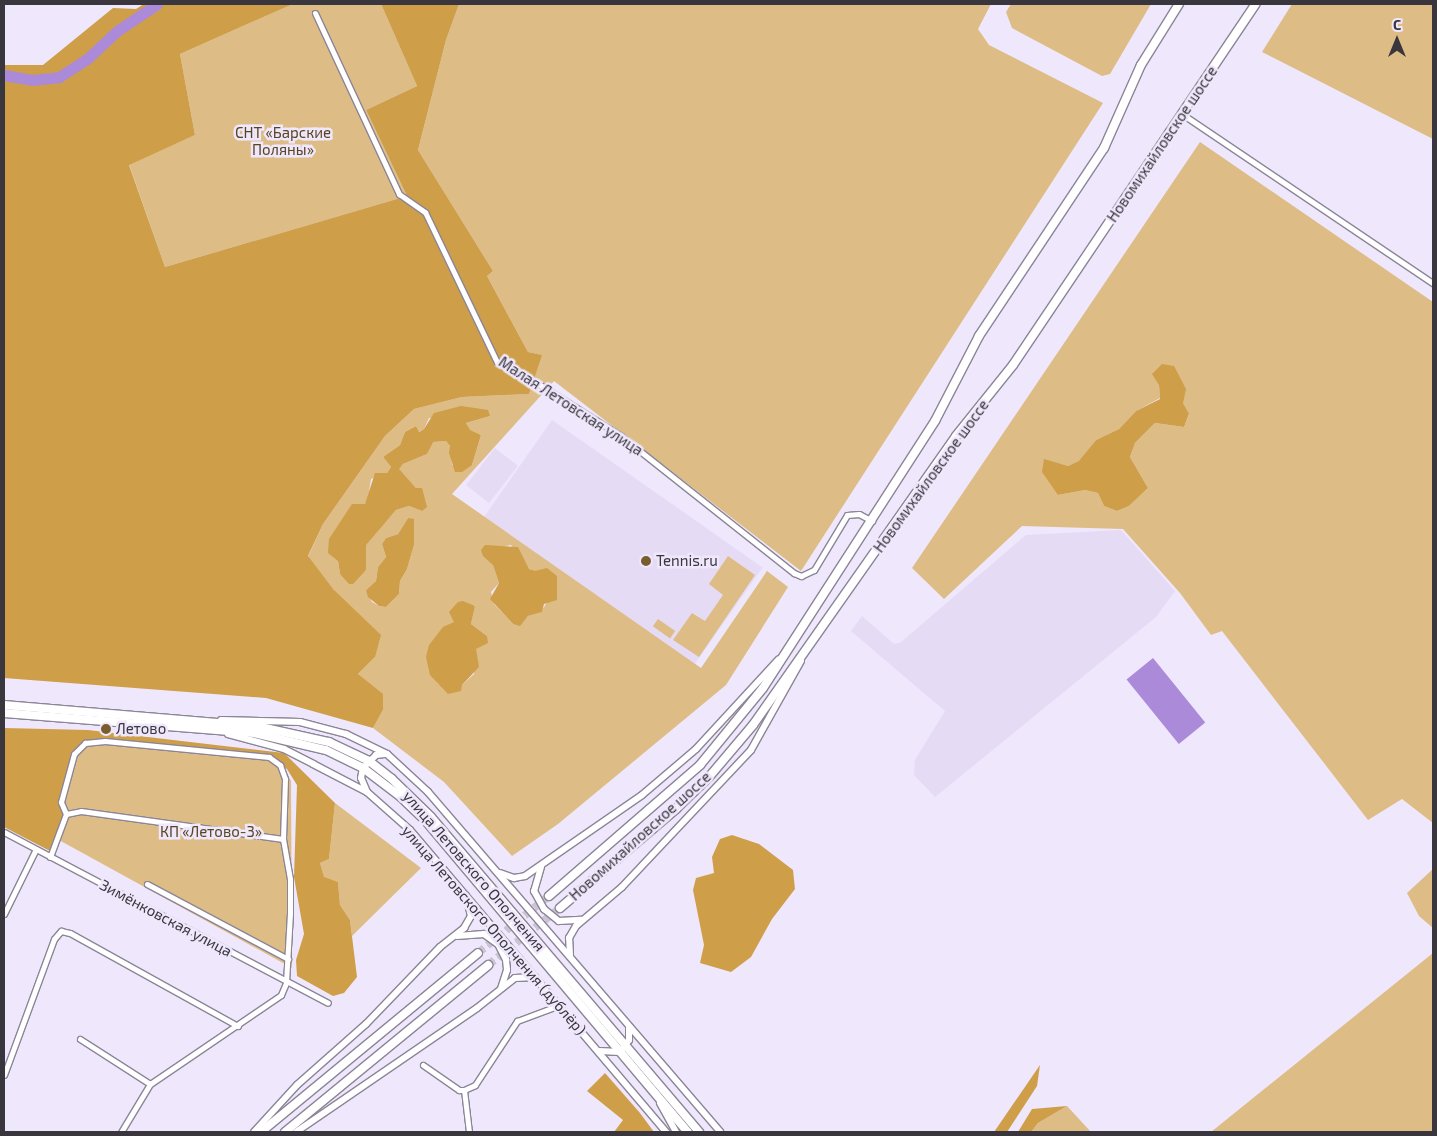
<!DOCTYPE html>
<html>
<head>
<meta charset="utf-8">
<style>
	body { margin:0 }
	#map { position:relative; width:1437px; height:1136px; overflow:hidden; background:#efe7fb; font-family:"Exo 2",sans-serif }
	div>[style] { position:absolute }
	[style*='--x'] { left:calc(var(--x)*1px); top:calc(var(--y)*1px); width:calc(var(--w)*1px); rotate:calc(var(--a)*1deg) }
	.built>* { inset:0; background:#e5dbf5; transform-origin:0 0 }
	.green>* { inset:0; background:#ddbc85; transform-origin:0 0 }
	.forest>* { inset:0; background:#ce9e48 }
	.water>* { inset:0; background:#ab8ad9; transform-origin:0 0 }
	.river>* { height:11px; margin:-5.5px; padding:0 5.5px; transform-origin:5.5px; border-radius:5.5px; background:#ab8ad9 }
	.secondary-tunnel>* { height:8px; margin-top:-4px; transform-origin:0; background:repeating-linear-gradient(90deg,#cbc4d5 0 8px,transparent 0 12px) }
	.roads { filter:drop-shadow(1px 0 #8c8597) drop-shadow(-1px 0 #8c8597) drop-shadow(0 1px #8c8597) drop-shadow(0 -1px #8c8597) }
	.minor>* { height:5px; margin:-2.5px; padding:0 2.5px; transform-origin:2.5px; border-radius:2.5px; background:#fff }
	.tertiary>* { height:6px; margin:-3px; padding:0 3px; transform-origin:3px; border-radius:3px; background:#fff }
	.secondary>* { height:8px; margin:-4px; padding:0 4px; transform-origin:4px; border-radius:4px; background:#fff }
	.dots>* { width:14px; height:14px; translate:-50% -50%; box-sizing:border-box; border:2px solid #efe7fb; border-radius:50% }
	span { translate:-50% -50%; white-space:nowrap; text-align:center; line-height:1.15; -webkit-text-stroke:5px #efe7fb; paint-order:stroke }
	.park-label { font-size:15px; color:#594420 }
	.street-label { font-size:15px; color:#39363d }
	.poi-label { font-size:15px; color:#39363d }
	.left { translate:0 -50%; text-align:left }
	.frame { position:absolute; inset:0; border:5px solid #39363d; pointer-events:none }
	.north { position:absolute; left:1372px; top:15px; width:50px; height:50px; -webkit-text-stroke:4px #efe7fb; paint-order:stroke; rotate:0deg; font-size:14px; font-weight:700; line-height:20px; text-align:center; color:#39363d }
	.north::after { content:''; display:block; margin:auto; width:18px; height:22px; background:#39363d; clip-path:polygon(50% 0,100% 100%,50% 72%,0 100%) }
</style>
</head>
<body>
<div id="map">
	<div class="built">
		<i style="left:552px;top:420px;width:257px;height:118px;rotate:35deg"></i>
		<i style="left:495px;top:448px;width:29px;height:47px;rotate:38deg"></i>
		<i style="clip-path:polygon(1121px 530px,1175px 591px,1156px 617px,935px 797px,914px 775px,915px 760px,945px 711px,851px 631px,862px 616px,894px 644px,900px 643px,1026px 535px)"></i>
	</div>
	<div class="green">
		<i style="clip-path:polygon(293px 4px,381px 4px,417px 86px,366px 110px,407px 196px,165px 267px,129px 164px,195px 135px,180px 54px)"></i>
		<i style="clip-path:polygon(evenodd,459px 4px,991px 4px,978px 29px,989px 45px,1103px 103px,801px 571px,554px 381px,452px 494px,701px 668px,767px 571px,788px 587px,726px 685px,558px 824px,512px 856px,444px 782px,373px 728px,383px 710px,358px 674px,375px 657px,334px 590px,308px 557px,323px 524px,385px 436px,414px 409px,462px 397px,529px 394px,541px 355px,528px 352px,487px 276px,493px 271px,418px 150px,446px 40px,459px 4px,490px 416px,466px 423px,469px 430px,481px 435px,472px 465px,452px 465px,450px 446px,446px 441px,432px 442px,427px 454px,403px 464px,398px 469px,416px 488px,422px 511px,409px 506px,396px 510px,365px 545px,366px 570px,355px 579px,340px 574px,338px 561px,368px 498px,371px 479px,387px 473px,391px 467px,383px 457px,400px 445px,405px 432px,416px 426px,418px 432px,424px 429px,429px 418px,490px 416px,459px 4px,408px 518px,414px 545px,407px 569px,400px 581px,399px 594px,386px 607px,379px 606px,372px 602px,366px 590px,376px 581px,378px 567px,386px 557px,382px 544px,386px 538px,398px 534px,408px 518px,459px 4px,511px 545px,529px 569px,555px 582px,555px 589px,541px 612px,528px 616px,520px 625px,513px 624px,494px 604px,491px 592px,499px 583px,493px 565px,499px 547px,511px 545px,459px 4px,475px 605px,471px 624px,487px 636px,476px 649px,474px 674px,462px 685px,438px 684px,436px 678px,449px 627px,475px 605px)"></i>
		<i style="clip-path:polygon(1011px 4px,1151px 4px,1110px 74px,1102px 76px,1012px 28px,1006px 12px)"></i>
		<i style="clip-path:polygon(1292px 4px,1433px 4px,1433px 139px,1262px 52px)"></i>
		<i style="clip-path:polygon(evenodd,1200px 142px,1433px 302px,1433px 823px,1402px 799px,1368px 820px,1222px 631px,1211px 635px,1180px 593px,1123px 529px,1022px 526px,944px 599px,912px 568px,1200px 142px,1159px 385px,1183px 403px,1189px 415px,1184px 427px,1155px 423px,1135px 443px,1130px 457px,1148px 488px,1129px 506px,1117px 511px,1104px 506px,1098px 493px,1085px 490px,1058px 495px,1044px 460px,1068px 466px,1080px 461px,1096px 440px,1119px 429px,1136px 411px,1160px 398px,1159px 385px)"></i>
		<i style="clip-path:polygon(728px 556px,755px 575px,699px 657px,673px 640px,692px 613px,705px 621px,723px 595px,709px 584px)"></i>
		<i style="left:658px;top:619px;width:21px;height:9px;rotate:35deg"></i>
		<i style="clip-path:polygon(90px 739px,277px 758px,291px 781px,292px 968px,59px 840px,69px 754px)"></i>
		<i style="clip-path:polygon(335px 803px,421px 868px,352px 936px,350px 920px,340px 905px,338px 882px,324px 878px,320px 863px,329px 859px)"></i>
		<i style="clip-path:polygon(1433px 869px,1433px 928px,1419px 916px,1407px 893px)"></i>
		<i style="clip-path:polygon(1433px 953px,1433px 1132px,1211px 1132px)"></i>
		<i style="clip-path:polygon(1067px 1106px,1091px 1132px,1031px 1132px,1038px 1123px)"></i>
	</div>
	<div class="forest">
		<i style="clip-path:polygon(144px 4px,293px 4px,180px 54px,195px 135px,129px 165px,165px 267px,407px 196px,366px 110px,417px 86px,381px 4px,459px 4px,446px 40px,418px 150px,493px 271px,487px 276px,528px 352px,542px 355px,529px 394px,462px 397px,414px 409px,385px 436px,323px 524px,308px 556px,334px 590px,381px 635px,375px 657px,358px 674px,383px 694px,383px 710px,373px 728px,266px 698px,4px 678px,4px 65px,43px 65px,113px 8px,136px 9px)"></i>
		<i style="clip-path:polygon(1162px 364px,1174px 366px,1186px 389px,1183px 403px,1189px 414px,1184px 427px,1155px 423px,1135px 443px,1130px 457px,1148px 488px,1129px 506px,1117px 511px,1104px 506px,1098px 493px,1085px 490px,1058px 495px,1042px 472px,1044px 459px,1068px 466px,1079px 461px,1096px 440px,1119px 429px,1136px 411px,1160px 399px,1159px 385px,1152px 374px)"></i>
		<i style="clip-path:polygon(461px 406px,488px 410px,490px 416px,466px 423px,470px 430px,481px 435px,472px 465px,462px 472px,455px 472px,449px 453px,450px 446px,446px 441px,433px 442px,427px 454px,403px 464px,399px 469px,416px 488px,422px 488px,427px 507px,422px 511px,409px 506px,396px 510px,366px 545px,366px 570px,353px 584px,349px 584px,340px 574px,338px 561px,328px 553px,329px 539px,352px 504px,365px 504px,375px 473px,387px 473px,391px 467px,383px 457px,400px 445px,405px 432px,416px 426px,419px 432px,424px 429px,434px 413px)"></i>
		<i style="clip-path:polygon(408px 518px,414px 519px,414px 545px,407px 569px,400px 581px,399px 594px,386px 607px,379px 606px,368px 597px,366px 590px,376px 581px,378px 567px,386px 557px,382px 544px,386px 538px,398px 534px)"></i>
		<i style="clip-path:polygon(485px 545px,518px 547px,529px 569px,535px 571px,547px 568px,557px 576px,557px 600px,544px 604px,542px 612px,528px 616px,520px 626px,513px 624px,490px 599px,499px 583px,493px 565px,483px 556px,481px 550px)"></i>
		<i style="clip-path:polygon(463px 601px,475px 606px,471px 624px,487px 636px,488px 643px,476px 649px,479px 667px,462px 685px,461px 691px,448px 694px,430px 675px,426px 657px,429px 645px,443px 627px,454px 622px,449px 612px,458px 602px)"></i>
		<i style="clip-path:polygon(4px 728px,88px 730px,284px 753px,335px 803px,329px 859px,320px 863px,324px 877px,338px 882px,340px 905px,350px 920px,357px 977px,344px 993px,333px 996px,297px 976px,296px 960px,304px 934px,294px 877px,297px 785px,287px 769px,270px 757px,103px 741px,84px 745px,73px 757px,65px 793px,64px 822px,50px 851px,4px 827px)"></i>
		<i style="clip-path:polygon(732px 835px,759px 844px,793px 870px,795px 889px,772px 919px,751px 957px,731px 972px,700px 963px,704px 945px,693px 890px,696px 878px,714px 873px,712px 857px,720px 839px)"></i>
		<i style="clip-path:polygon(1040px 1065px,1037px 1086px,1007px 1132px,994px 1132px)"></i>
		<i style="clip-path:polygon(605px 1073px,640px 1113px,654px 1132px,614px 1132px,623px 1120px,587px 1091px)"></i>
		<i style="clip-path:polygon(1067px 1106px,1038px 1123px,1031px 1132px,1018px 1132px,1032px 1109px)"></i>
	</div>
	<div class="water">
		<i style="left:1153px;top:658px;width:83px;height:34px;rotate:51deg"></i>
	</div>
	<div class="river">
		<i style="--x:4;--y:75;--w:28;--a:10"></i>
		<i style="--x:32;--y:80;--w:27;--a:-6"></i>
		<i style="--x:59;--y:77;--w:33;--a:-33"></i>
		<i style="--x:87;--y:59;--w:41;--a:-43"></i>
		<i style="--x:117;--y:31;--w:48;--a:-34"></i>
	</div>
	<div class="secondary-tunnel">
		<i style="--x:478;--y:953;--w:91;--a:-38.8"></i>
		<i style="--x:488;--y:965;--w:92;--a:-38.4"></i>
	</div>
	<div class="roads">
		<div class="minor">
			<i style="--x:315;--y:13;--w:200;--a:65.1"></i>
			<i style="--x:399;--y:194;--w:32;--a:35"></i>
			<i style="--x:425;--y:212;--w:166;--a:64.4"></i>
			<i style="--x:497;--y:362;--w:26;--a:25"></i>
			<i style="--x:521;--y:373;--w:118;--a:32.2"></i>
			<i style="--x:621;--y:436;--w:221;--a:38.4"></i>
			<i style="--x:794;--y:573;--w:8;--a:23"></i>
			<i style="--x:801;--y:576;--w:14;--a:-25"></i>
			<i style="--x:814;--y:570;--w:64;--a:-59"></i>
			<i style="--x:847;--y:515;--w:12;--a:-5"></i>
			<i style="--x:859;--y:514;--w:15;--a:28"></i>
			<i style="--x:1182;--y:114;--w:303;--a:34"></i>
			<i style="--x:66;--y:814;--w:15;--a:-11"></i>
			<i style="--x:81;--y:811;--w:204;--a:7.9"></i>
			<i style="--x:4;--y:832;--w:366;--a:27.8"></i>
			<i style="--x:50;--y:857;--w:46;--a:-69.6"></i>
			<i style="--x:66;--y:814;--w:13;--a:-113"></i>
			<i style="--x:61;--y:802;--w:50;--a:-74.8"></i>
			<i style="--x:74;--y:754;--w:16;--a:-45"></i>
			<i style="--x:85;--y:743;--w:20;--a:-6"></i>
			<i style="--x:105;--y:741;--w:165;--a:5.6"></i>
			<i style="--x:269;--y:757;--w:14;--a:36"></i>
			<i style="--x:280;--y:765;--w:15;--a:70"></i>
			<i style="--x:285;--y:779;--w:60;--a:91.9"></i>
			<i style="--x:283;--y:839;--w:41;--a:80.1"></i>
			<i style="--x:290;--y:879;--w:34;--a:90"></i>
			<i style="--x:290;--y:913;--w:70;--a:93.3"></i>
			<i style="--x:286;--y:983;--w:13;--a:113"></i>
			<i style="--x:281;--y:995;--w:158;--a:145.8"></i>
			<i style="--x:150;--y:1084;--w:56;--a:121.1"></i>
			<i style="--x:147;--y:884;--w:160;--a:28"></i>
			<i style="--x:4;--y:914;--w:72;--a:-63.8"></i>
			<i style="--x:80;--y:1039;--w:83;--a:32.7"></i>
			<i style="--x:423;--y:1065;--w:44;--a:34.8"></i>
			<i style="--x:459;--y:1090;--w:5;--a:0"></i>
			<i style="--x:464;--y:1090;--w:12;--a:-24"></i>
			<i style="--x:475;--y:1085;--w:77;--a:-56.7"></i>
			<i style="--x:517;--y:1021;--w:46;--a:-20.4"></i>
			<i style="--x:4;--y:1075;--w:145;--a:-69.8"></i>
			<i style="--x:54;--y:939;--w:11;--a:-49"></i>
			<i style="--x:61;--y:931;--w:9;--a:13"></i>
			<i style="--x:70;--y:933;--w:192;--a:29"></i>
			<i style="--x:464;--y:1090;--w:42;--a:83.2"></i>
		</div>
		<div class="tertiary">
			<i style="--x:221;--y:720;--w:79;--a:1.5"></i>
			<i style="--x:300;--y:722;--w:48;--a:14.6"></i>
			<i style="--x:346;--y:734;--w:46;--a:26"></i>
			<i style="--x:387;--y:754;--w:56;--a:42.8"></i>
			<i style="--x:428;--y:792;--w:448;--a:49.3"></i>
			<i style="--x:228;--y:734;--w:58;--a:15"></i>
			<i style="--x:284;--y:749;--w:33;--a:27"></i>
			<i style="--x:313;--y:764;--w:61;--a:27.4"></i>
			<i style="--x:367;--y:792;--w:57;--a:41.5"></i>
			<i style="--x:410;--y:830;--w:396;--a:49.7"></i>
			<i style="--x:367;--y:792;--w:15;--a:-113"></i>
			<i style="--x:361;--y:778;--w:10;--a:-79"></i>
			<i style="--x:363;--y:768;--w:18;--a:-45"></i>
			<i style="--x:376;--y:755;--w:9;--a:-6"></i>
			<i style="--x:541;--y:867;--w:25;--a:106"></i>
			<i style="--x:534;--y:891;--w:21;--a:61"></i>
			<i style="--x:544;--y:909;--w:19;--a:39"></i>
			<i style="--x:559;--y:921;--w:22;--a:-3"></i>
			<i style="--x:500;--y:873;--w:15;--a:20"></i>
			<i style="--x:514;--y:878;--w:11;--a:-10"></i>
			<i style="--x:525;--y:876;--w:142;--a:-34.7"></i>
			<i style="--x:642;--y:795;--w:71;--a:-40.4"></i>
			<i style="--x:696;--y:749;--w:122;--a:-47.3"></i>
			<i style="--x:457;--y:936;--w:27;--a:-4"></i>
			<i style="--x:484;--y:934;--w:17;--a:36"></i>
			<i style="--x:498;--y:944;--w:18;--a:63"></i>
			<i style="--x:506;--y:960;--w:10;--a:84"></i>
			<i style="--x:507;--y:970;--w:19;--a:108"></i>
			<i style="--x:570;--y:955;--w:17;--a:-93"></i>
			<i style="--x:569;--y:938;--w:14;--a:-60"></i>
			<i style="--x:576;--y:926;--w:60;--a:-40.3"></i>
			<i style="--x:622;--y:887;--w:188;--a:-46.7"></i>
			<i style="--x:751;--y:750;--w:102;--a:-60.7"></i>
			<i style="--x:599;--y:1051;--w:21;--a:3"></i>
			<i style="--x:620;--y:1052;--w:15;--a:-53"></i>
			<i style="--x:629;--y:1040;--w:13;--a:-90"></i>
			<i style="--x:660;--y:1103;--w:33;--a:61"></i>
			<i style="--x:254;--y:1132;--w:64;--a:-47.5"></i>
			<i style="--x:297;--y:1085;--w:92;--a:-41.5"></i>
			<i style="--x:366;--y:1024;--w:107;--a:-46.1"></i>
			<i style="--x:440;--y:947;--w:31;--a:-38"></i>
			<i style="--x:464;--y:928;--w:14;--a:-60"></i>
			<i style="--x:471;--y:916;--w:21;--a:-104"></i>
			<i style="--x:296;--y:1132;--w:219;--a:-34.4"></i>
			<i style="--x:477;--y:1008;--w:48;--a:-38.3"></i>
			<i style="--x:515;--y:978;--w:20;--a:-3"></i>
		</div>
		<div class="secondary">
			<i style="--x:4;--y:705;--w:253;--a:4.8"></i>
			<i style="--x:256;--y:726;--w:75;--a:12.4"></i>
			<i style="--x:329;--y:742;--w:44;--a:25.4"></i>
			<i style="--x:369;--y:761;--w:29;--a:38"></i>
			<i style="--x:392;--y:779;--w:54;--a:44.3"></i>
			<i style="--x:431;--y:817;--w:414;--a:49.6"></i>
			<i style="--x:4;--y:713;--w:251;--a:4.6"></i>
			<i style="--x:254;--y:733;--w:74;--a:13.3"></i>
			<i style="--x:326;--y:750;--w:41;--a:25.9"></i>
			<i style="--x:363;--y:768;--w:48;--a:37.3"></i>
			<i style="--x:401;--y:797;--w:33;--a:44"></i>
			<i style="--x:425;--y:820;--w:408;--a:49.9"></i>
			<i style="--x:549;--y:896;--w:200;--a:-40.9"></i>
			<i style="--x:700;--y:765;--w:99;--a:-50.7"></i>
			<i style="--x:763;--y:688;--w:318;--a:-57.2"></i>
			<i style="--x:935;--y:421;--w:96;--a:-62.6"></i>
			<i style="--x:979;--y:336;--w:226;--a:-56.4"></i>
			<i style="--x:1104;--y:148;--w:91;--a:-66"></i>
			<i style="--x:1141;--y:65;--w:72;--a:-58.1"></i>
			<i style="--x:560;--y:908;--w:153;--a:-40.5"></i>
			<i style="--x:676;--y:809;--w:46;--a:-44.1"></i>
			<i style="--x:709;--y:777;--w:68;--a:-49.8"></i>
			<i style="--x:753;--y:725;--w:353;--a:-54.9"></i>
			<i style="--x:956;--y:436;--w:91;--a:-51.2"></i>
			<i style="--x:1013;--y:365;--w:435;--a:-56.1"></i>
			<i style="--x:261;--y:1132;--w:281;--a:-39.5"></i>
			<i style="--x:285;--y:1132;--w:263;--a:-39.4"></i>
		</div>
	</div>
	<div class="dots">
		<i style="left:646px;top:561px;background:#785d2f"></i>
		<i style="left:106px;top:729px;background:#785d2f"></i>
	</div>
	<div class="park-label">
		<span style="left:283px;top:141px">СНТ «Барские<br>Поляны»</span>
		<span style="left:211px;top:832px">КП «Летово-3»</span>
	</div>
	<div class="street-label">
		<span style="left:1162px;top:144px;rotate:-56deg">Новомихайловское шоссе</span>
		<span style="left:571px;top:406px;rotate:33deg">Малая Летовская улица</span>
		<span style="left:931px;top:476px;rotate:-54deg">Новомихайловское шоссе</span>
		<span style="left:640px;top:836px;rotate:-42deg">Новомихайловское шоссе</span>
		<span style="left:474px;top:871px;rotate:49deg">улица Летовского Ополчения</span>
		<span style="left:166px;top:918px;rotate:28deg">Зимёнковская улица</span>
		<span style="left:494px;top:930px;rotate:49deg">улица Летовского Ополчения (дублёр)</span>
	</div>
	<div class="poi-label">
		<span class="left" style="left:656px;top:561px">Tennis.ru</span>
		<span class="left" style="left:116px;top:729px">Летово</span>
	</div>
	<div class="frame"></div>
	<div class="north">С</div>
</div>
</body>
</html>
